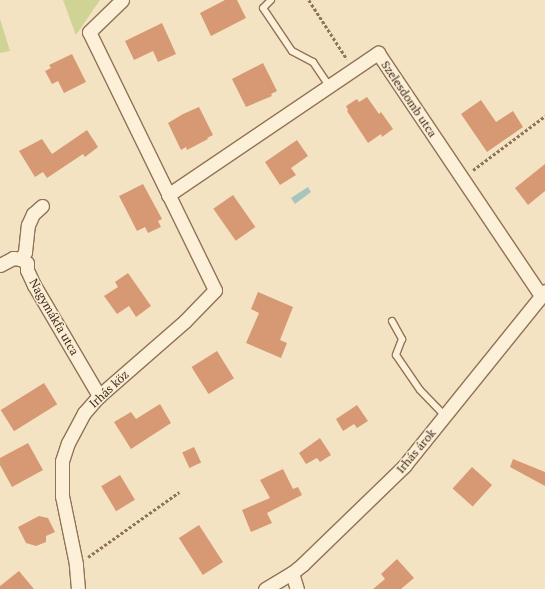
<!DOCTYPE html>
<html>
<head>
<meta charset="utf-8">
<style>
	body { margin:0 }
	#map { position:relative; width:545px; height:589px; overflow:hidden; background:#f4e3c3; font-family:"PT Serif",serif }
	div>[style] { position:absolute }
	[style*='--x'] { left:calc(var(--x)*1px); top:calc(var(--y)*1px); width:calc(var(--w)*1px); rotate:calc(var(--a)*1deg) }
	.green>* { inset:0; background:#cfd495 }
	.water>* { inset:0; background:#a6c6bb }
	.building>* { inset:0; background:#d79974; transform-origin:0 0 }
	.path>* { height:2.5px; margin-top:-1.25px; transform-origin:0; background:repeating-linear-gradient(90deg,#917357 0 3px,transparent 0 5px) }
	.roads { filter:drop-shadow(1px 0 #917357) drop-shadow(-1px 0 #917357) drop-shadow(0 1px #917357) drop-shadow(0 -1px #917357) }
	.service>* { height:6px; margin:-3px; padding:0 3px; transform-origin:3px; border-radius:3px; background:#fdf0d8 }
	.minor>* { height:13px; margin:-6.5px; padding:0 6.5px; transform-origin:6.5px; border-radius:6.5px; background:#fdf0d8 }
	span { translate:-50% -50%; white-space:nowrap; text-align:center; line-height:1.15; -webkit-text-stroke:3px #faedd4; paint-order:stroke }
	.street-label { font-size:12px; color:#3f2c1d }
</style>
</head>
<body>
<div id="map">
	<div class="green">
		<i style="clip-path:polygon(63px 0,100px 0,76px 35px,75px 33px)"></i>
		<i style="clip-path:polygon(0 19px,10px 51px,0 53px)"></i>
	</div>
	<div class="water">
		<i style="clip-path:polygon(308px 187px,311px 192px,295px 204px,291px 198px)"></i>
	</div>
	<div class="building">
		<i style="clip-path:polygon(225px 0,237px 0,246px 18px,211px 36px,200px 13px)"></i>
		<i style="clip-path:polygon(162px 23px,176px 54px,158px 62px,153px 51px,134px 60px,125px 41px)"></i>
		<i style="clip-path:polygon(72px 54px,86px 82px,64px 93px,58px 81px,52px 84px,45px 71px,51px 68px,49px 65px)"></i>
		<i style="clip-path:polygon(263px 63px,277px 91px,271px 94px,272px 96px,246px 107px,232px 79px)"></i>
		<i style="clip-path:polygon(367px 97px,379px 114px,381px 112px,393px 129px,382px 137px,381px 134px,368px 143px,347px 111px,348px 110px,346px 106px,357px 99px,359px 102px)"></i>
		<i style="clip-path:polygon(481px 100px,496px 122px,513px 111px,523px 127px,487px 152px,461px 114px)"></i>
		<i style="clip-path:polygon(199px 107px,213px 135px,207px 138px,208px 139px,187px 150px,186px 147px,181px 150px,168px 123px,183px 114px)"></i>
		<i style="clip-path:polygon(87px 130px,98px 147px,85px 157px,83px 154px,47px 178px,43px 172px,35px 177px,19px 151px,42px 139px,52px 154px)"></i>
		<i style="clip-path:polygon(297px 140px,308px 156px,291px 168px,296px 175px,280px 185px,265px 162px)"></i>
		<i style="clip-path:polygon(545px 164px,545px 191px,528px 205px,515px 188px)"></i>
		<i style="clip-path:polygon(143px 184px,162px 219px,158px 221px,161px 227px,148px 233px,145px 227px,137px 231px,119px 196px)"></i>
		<i style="left:233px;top:195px;width:39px;height:24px;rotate:55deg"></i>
		<i style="clip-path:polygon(128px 273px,151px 306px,136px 317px,129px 306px,117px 314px,104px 296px,118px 287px,115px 282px)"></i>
		<i style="clip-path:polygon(258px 292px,293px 307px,280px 340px,287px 343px,281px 358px,246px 343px,259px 313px,251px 309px)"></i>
		<i style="left:217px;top:351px;width:32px;height:30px;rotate:58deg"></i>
		<i style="left:44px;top:383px;width:25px;height:51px;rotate:58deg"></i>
		<i style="clip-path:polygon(160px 404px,171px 423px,131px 449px,114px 422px,131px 412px,136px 419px)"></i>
		<i style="clip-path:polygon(357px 405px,368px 421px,357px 428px,354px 424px,343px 431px,336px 419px)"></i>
		<i style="clip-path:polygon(320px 438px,331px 455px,320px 462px,317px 458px,306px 464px,299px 453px)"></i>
		<i style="clip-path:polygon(28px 443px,43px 470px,12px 487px,0 465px,0 458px)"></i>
		<i style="left:194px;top:447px;width:17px;height:13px;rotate:65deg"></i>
		<i style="clip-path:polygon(513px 459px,545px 472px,545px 486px,510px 467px)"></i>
		<i style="left:472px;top:467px;width:27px;height:29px;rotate:42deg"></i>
		<i style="clip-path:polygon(283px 469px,293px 489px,298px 487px,302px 495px,267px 513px,272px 523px,251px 532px,242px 510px,270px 498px,260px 480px)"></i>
		<i style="left:120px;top:475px;width:29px;height:22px;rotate:59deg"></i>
		<i style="clip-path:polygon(39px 516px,48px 518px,55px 532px,46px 536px,46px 542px,36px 546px,26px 543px,18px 527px)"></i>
		<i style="left:199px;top:525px;width:44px;height:24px;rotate:57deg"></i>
		<i style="clip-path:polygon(397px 559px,414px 578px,401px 589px,373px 589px,385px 579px,381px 574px)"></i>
		<i style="clip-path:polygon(19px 571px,34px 589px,0 589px,0 586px)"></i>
	</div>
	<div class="path">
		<i style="--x:309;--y:0;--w:70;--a:57.2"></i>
		<i style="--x:473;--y:170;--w:90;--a:-36.9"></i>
		<i style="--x:88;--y:557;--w:112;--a:-35.5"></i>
	</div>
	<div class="roads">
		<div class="service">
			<i style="--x:271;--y:0;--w:11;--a:135"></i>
			<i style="--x:263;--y:8;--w:52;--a:56"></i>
			<i style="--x:292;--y:51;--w:24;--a:28"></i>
			<i style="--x:313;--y:62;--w:29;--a:56"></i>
			<i style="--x:392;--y:321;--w:21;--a:61"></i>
			<i style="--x:402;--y:339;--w:17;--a:111"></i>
			<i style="--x:396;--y:355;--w:42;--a:55.6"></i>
			<i style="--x:420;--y:390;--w:36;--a:46"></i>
		</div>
		<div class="minor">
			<i style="--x:168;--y:195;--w:254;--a:-34.1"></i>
			<i style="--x:378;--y:53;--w:293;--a:56.1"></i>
			<i style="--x:21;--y:259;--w:8;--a:-60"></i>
			<i style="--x:25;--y:252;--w:27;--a:-84"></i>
			<i style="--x:28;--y:225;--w:12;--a:-66"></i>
			<i style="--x:33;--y:214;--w:12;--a:-42"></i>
			<i style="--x:0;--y:265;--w:15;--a:-28"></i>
			<i style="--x:13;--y:258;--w:8;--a:7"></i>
			<i style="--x:21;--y:259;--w:7;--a:34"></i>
			<i style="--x:27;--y:263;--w:7;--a:90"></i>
			<i style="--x:27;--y:270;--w:17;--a:65"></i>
			<i style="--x:34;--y:285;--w:129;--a:59.6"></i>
			<i style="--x:292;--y:573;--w:17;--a:73"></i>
			<i style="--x:78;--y:589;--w:25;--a:-95"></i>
			<i style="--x:76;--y:564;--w:69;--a:-101.6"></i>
			<i style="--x:62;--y:496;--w:35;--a:-90"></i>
			<i style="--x:62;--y:461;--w:19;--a:-72"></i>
			<i style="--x:68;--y:443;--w:34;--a:-62"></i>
			<i style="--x:84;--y:413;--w:23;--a:-49"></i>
			<i style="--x:99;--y:396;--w:114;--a:-41.1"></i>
			<i style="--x:185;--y:321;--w:43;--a:-45.9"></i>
			<i style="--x:215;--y:290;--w:287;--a:-116"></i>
			<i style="--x:89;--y:32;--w:46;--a:-44.1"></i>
			<i style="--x:265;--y:589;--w:31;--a:-31"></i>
			<i style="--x:292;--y:573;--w:14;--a:-39"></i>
			<i style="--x:303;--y:564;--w:141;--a:-44.1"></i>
			<i style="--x:404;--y:466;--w:225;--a:-51.1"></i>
		</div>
	</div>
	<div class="street-label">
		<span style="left:409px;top:99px;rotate:56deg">Szelesdomb utca</span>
		<span style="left:54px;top:317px;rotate:60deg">Nagymákfa utca</span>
		<span style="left:109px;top:389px;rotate:-43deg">Irhás köz</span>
		<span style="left:416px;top:451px;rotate:-50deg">Irhás árok</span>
	</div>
</div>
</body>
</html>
